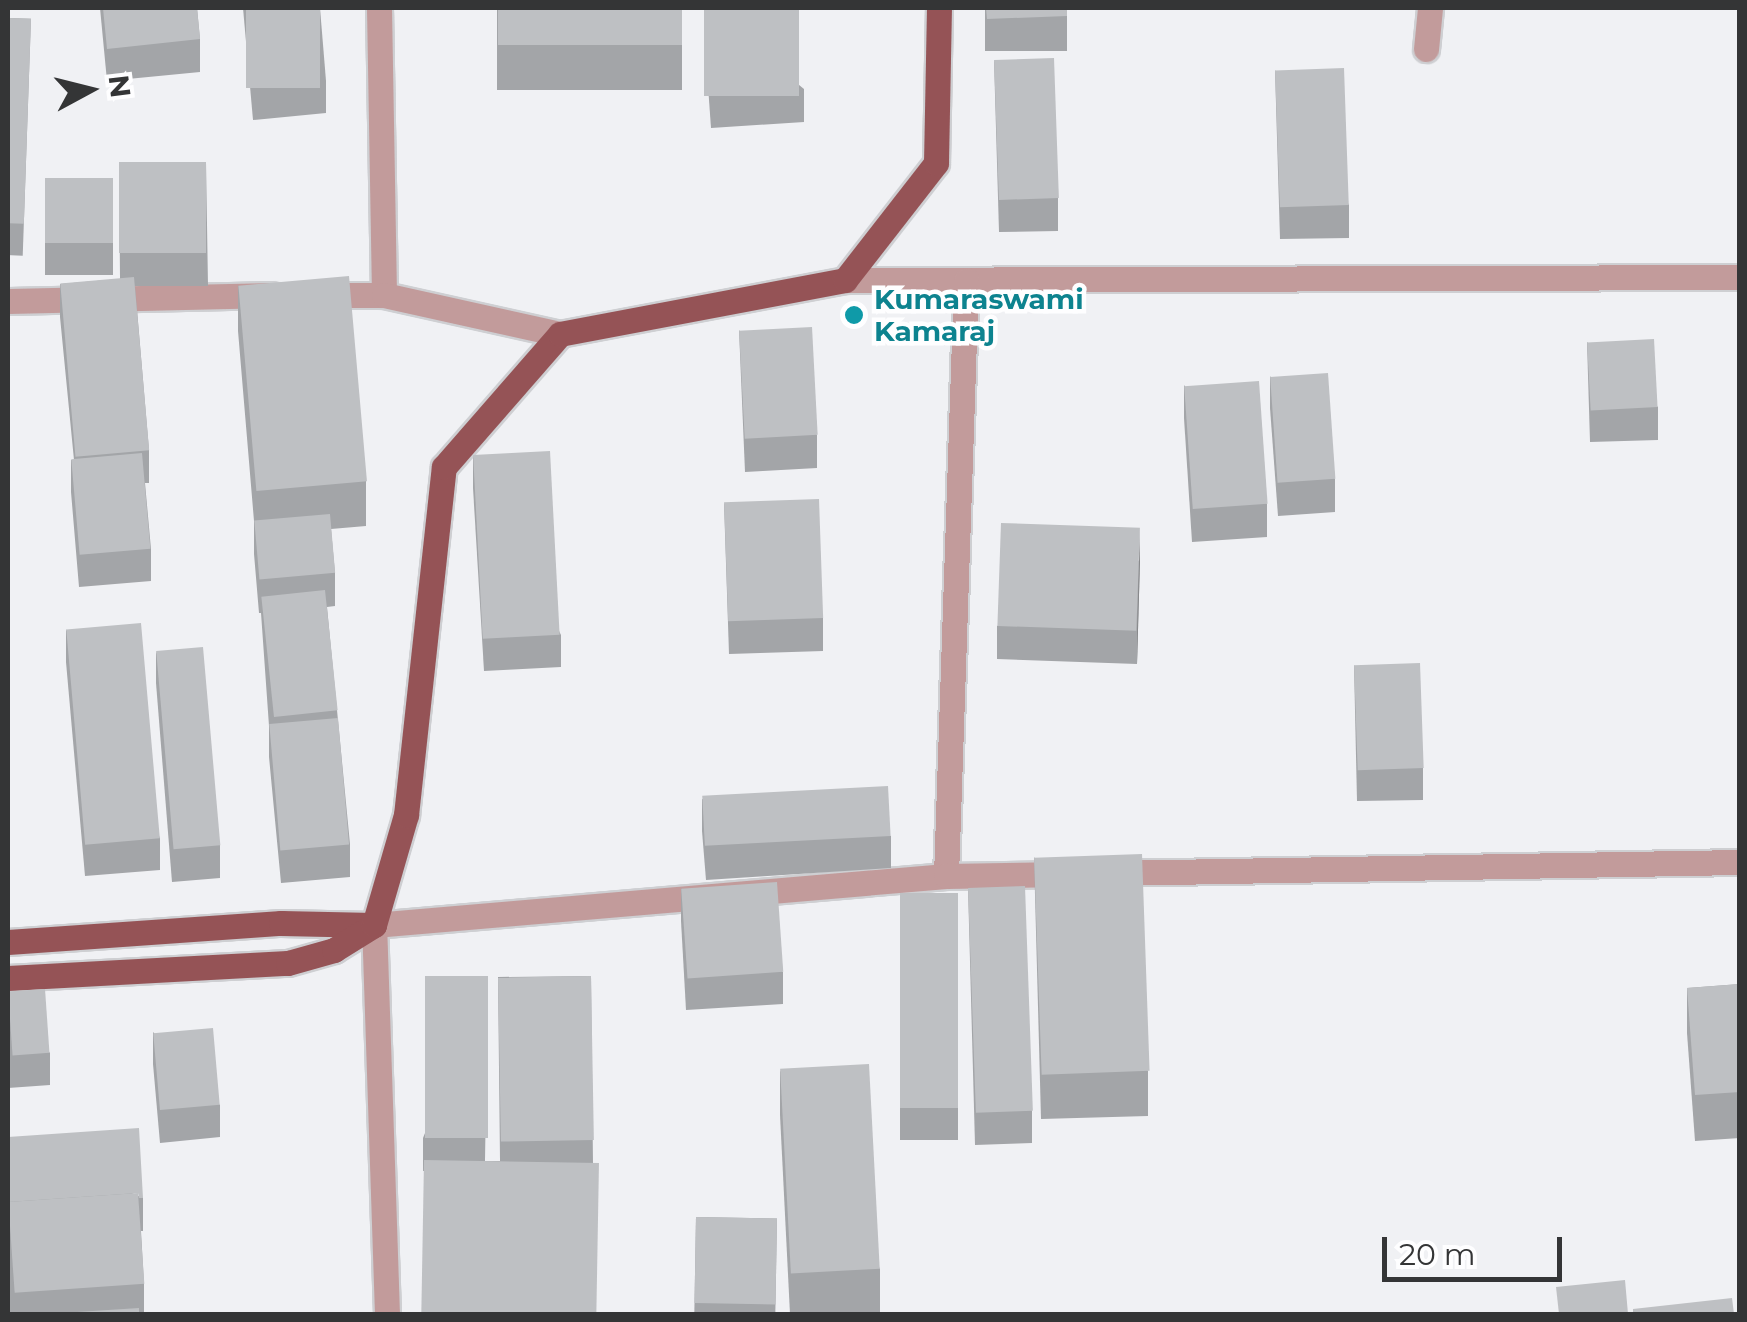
<!DOCTYPE html>
<html>
<head>
<meta charset="utf-8">
<style>
	body { margin:0 }
	#map { position:relative; width:1747px; height:1322px; overflow:hidden; background:#f0f1f4; font-family:Montserrat,sans-serif }
	div>[style] { position:absolute }
	[style*='--x'] { left:calc(var(--x)*1px); top:calc(var(--y)*1px); width:calc(var(--w)*1px); rotate:calc(var(--a)*1deg) }
	.roads { filter:drop-shadow(2px 0 #cecfd2) drop-shadow(-2px 0 #cecfd2) drop-shadow(0 2px #cecfd2) drop-shadow(0 -2px #cecfd2) }
	.street>* { height:25px; margin:-12.5px; padding:0 12.5px; transform-origin:12.5px; border-radius:12.5px; background:#c29b9b }
	.primary>* { height:25px; margin:-12.5px; padding:0 12.5px; transform-origin:12.5px; border-radius:12.5px; background:#955356 }
	.wall>* { inset:0; background:#a3a5a8; transform-origin:0 0 }
	.shaded-wall>* { inset:0; background:#858688 }
	.building>* { inset:0; background:#bec0c3; transform-origin:0 0 }
	.dots>* { width:28px; height:28px; translate:-50% -50%; box-sizing:border-box; border:5px solid #fefeff; border-radius:50% }
	span { translate:-50% -50%; white-space:nowrap; text-align:center; line-height:1.15; -webkit-text-stroke:9px #fefeff; paint-order:stroke }
	.culture-label { font-size:28px; color:#0d838f; font-weight:700 }
	.left { translate:0 -50%; text-align:left }
	.frame { position:absolute; inset:0; border:10px solid #343536; pointer-events:none }
	.north { position:absolute; left:40px; top:40px; width:100px; height:100px; -webkit-text-stroke:8px #fefeff; paint-order:stroke; rotate:83deg; font-size:28px; font-weight:700; line-height:40px; text-align:center; color:#343536 }
	.north::after { content:''; display:block; margin:auto; width:35px; height:45px; background:#343536; clip-path:polygon(50% 0,100% 100%,50% 72%,0 100%) }
	.scale { position:absolute; left:1382px; top:1237px; width:180px; height:45px; box-sizing:border-box; border:5px solid #343536; border-top:0; padding-left:12px; font-size:30px; line-height:35px; white-space:nowrap; color:#343536; -webkit-text-stroke:8px #fefeff; paint-order:stroke }
</style>
</head>
<body>
<div id="map">
	<div class="roads">
		<div class="street">
			<i style="--x:379;--y:8;--w:287;--a:89"></i>
			<i style="--x:1426;--y:49;--w:41;--a:-84.4"></i>
			<i style="--x:845;--y:280;--w:895;--a:-0.19"></i>
			<i style="--x:317;--y:295;--w:67;--a:0"></i>
			<i style="--x:384;--y:295;--w:180;--a:12.5"></i>
			<i style="--x:8;--y:301;--w:264;--a:-1.3"></i>
			<i style="--x:1110;--y:873;--w:630;--a:-1"></i>
			<i style="--x:946;--y:876;--w:596;--a:-88.08"></i>
			<i style="--x:387;--y:1314;--w:389;--a:-91.9"></i>
			<i style="--x:374;--y:925;--w:574;--a:-4.9"></i>
			<i style="--x:946;--y:876;--w:119;--a:-1"></i>
		</div>
		<div class="primary">
			<i style="--x:8;--y:942;--w:274;--a:-4"></i>
			<i style="--x:281;--y:923;--w:93;--a:1.2"></i>
			<i style="--x:8;--y:978;--w:280;--a:-3.1"></i>
			<i style="--x:288;--y:963;--w:48;--a:-15.8"></i>
			<i style="--x:334;--y:950;--w:47;--a:-32"></i>
			<i style="--x:374;--y:925;--w:115;--a:-73.8"></i>
			<i style="--x:406;--y:815;--w:350;--a:-83.8"></i>
			<i style="--x:444;--y:467;--w:176;--a:-48.9"></i>
			<i style="--x:560;--y:334;--w:290;--a:-10.7"></i>
			<i style="--x:845;--y:280;--w:148;--a:-52.1"></i>
			<i style="--x:936;--y:163;--w:155;--a:-88.9"></i>
		</div>
	</div>
	<div class="wall">
		<i style="clip-path:polygon(100px 8px,197px 8px,200px 39px,200px 72px,107px 81px)"></i>
		<i style="clip-path:polygon(243px 8px,320px 8px,326px 81px,326px 113px,253px 120px)"></i>
		<i style="left:497px;top:8px;width:185px;height:82px"></i>
		<i style="clip-path:polygon(704px 8px,804px 89px,804px 122px,711px 128px,704px 30px)"></i>
		<i style="left:985px;top:8px;width:82px;height:43px"></i>
		<i style="left:8px;top:18px;width:23px;height:237px;rotate:2deg"></i>
		<i style="clip-path:polygon(994px 60px,1058px 198px,1058px 231px,999px 232px)"></i>
		<i style="clip-path:polygon(1275px 70px,1349px 205px,1349px 238px,1280px 239px)"></i>
		<i style="clip-path:polygon(119px 162px,206px 162px,208px 286px,135px 286px,149px 450px,149px 483px,145px 483px,151px 549px,151px 581px,79px 587px,71px 492px,71px 460px,74px 460px,60px 317px,60px 284px,120px 279px)"></i>
		<i style="left:45px;top:178px;width:68px;height:97px"></i>
		<i style="clip-path:polygon(238px 285px,366px 481px,366px 526px,331px 529px,335px 573px,335px 606px,327px 607px,350px 844px,350px 877px,281px 883px,269px 757px,269px 726px,261px 613px,259px 613px,254px 554px,254px 521px,238px 331px)"></i>
		<i style="clip-path:polygon(739px 330px,817px 435px,817px 468px,745px 472px)"></i>
		<i style="clip-path:polygon(1587px 342px,1658px 407px,1658px 440px,1590px 442px)"></i>
		<i style="clip-path:polygon(1270px 376px,1335px 479px,1335px 512px,1278px 516px,1270px 408px)"></i>
		<i style="clip-path:polygon(1184px 385px,1267px 504px,1267px 537px,1192px 542px,1184px 418px)"></i>
		<i style="clip-path:polygon(473px 456px,561px 635px,561px 667px,484px 671px,473px 488px)"></i>
		<i style="clip-path:polygon(724px 503px,823px 618px,823px 651px,729px 654px)"></i>
		<i style="clip-path:polygon(1140px 560px,1137px 664px,997px 659px,997px 626px)"></i>
		<i style="clip-path:polygon(66px 629px,160px 838px,160px 870px,85px 876px,66px 662px)"></i>
		<i style="clip-path:polygon(156px 651px,220px 845px,220px 878px,172px 882px,156px 683px)"></i>
		<i style="clip-path:polygon(1354px 665px,1423px 768px,1423px 800px,1357px 801px)"></i>
		<i style="clip-path:polygon(702px 799px,891px 836px,891px 868px,706px 880px,702px 831px)"></i>
		<i style="clip-path:polygon(1034px 857px,1148px 1071px,1148px 1116px,1041px 1119px)"></i>
		<i style="clip-path:polygon(681px 888px,783px 972px,783px 1004px,686px 1010px,681px 921px)"></i>
		<i style="clip-path:polygon(968px 888px,1032px 1111px,1032px 1143px,975px 1145px)"></i>
		<i style="left:900px;top:893px;width:58px;height:247px"></i>
		<i style="clip-path:polygon(488px 976px,485px 1161px,500px 1161px,498px 977px,591px 976px,593px 1164px,423px 1171px,423px 1138px)"></i>
		<i style="clip-path:polygon(1740px 984px,1740px 1138px,1695px 1141px,1687px 1033px,1687px 988px)"></i>
		<i style="clip-path:polygon(8px 991px,50px 1053px,50px 1085px,8px 1088px)"></i>
		<i style="clip-path:polygon(153px 1032px,220px 1105px,220px 1137px,160px 1143px,153px 1064px)"></i>
		<i style="clip-path:polygon(780px 1070px,880px 1269px,880px 1314px,790px 1314px,780px 1115px)"></i>
		<i style="clip-path:polygon(8px 1137px,143px 1198px,143px 1231px,141px 1231px,144px 1284px,144px 1314px,8px 1314px)"></i>
		<i style="left:696px;top:1217px;width:81px;height:97px;rotate:1deg"></i>
	</div>
	<div class="shaded-wall">
		<i style="clip-path:polygon(1140px 528px,1140px 560px,1137px 664px,1137px 632px)"></i>
	</div>
	<div class="building">
		<i style="clip-path:polygon(103px 8px,197px 8px,200px 39px,107px 49px)"></i>
		<i style="left:246px;top:8px;width:74px;height:80px"></i>
		<i style="left:498px;top:8px;width:184px;height:37px"></i>
		<i style="left:704px;top:8px;width:95px;height:88px"></i>
		<i style="clip-path:polygon(986px 8px,1067px 8px,1067px 16px,987px 19px)"></i>
		<i style="left:8px;top:18px;width:23px;height:205px;rotate:2deg"></i>
		<i style="left:1054px;top:58px;width:140px;height:60px;rotate:88deg"></i>
		<i style="left:1344px;top:68px;width:137px;height:69px;rotate:88deg"></i>
		<i style="left:119px;top:162px;width:87px;height:91px"></i>
		<i style="left:45px;top:178px;width:68px;height:65px"></i>
		<i style="left:349px;top:276px;width:206px;height:111px;rotate:85deg"></i>
		<i style="left:134px;top:277px;width:174px;height:74px;rotate:85deg"></i>
		<i style="left:812px;top:327px;width:108px;height:73px;rotate:87deg"></i>
		<i style="left:1654px;top:339px;width:68px;height:67px;rotate:87deg"></i>
		<i style="left:1328px;top:373px;width:106px;height:58px;rotate:86deg"></i>
		<i style="left:1259px;top:381px;width:123px;height:75px;rotate:86deg"></i>
		<i style="left:550px;top:451px;width:184px;height:77px;rotate:87deg"></i>
		<i style="left:142px;top:453px;width:96px;height:71px;rotate:85deg"></i>
		<i style="left:819px;top:499px;width:119px;height:95px;rotate:88deg"></i>
		<i style="left:330px;top:514px;width:59px;height:76px;rotate:85deg"></i>
		<i style="left:1001px;top:523px;width:139px;height:103px;rotate:2deg"></i>
		<i style="left:325px;top:590px;width:121px;height:64px;rotate:84deg"></i>
		<i style="left:141px;top:623px;width:216px;height:75px;rotate:85deg"></i>
		<i style="left:203px;top:647px;width:199px;height:47px;rotate:85deg"></i>
		<i style="left:1420px;top:663px;width:105px;height:66px;rotate:88deg"></i>
		<i style="left:338px;top:718px;width:127px;height:69px;rotate:85deg"></i>
		<i style="left:888px;top:786px;width:50px;height:186px;rotate:87deg"></i>
		<i style="left:1142px;top:854px;width:217px;height:108px;rotate:88deg"></i>
		<i style="left:777px;top:882px;width:90px;height:96px;rotate:86deg"></i>
		<i style="left:1025px;top:886px;width:225px;height:57px;rotate:88deg"></i>
		<i style="left:900px;top:893px;width:58px;height:215px"></i>
		<i style="left:425px;top:976px;width:63px;height:162px"></i>
		<i style="left:591px;top:976px;width:164px;height:93px;rotate:89deg"></i>
		<i style="clip-path:polygon(1740px 984px,1740px 1092px,1695px 1095px,1687px 988px)"></i>
		<i style="left:45px;top:989px;width:64px;height:37px;rotate:86deg"></i>
		<i style="left:213px;top:1028px;width:77px;height:60px;rotate:85deg"></i>
		<i style="left:869px;top:1064px;width:205px;height:89px;rotate:87deg"></i>
		<i style="clip-path:polygon(139px 1128px,143px 1198px,139px 1198px,138px 1193px,8px 1202px,8px 1137px)"></i>
		<i style="left:424px;top:1160px;width:175px;height:154px;rotate:1deg"></i>
		<i style="left:138px;top:1193px;width:91px;height:130px;rotate:86deg"></i>
		<i style="left:696px;top:1217px;width:81px;height:86px;rotate:1deg"></i>
		<i style="clip-path:polygon(1625px 1280px,1628px 1314px,1559px 1314px,1556px 1287px)"></i>
		<i style="clip-path:polygon(1732px 1298px,1734px 1314px,1633px 1314px,1633px 1309px)"></i>
		<i style="clip-path:polygon(139px 1308px,139px 1314px,46px 1314px)"></i>
	</div>
	<div class="dots">
		<i style="left:854px;top:315px;background:#0f9aa8"></i>
	</div>
	<div class="culture-label">
		<span class="left" style="left:874px;top:315px">Kumaraswami<br>Kamaraj</span>
	</div>
	<div class="frame"></div>
	<div class="north">N</div>
	<div class="scale">20 m</div>
</div>
</body>
</html>
